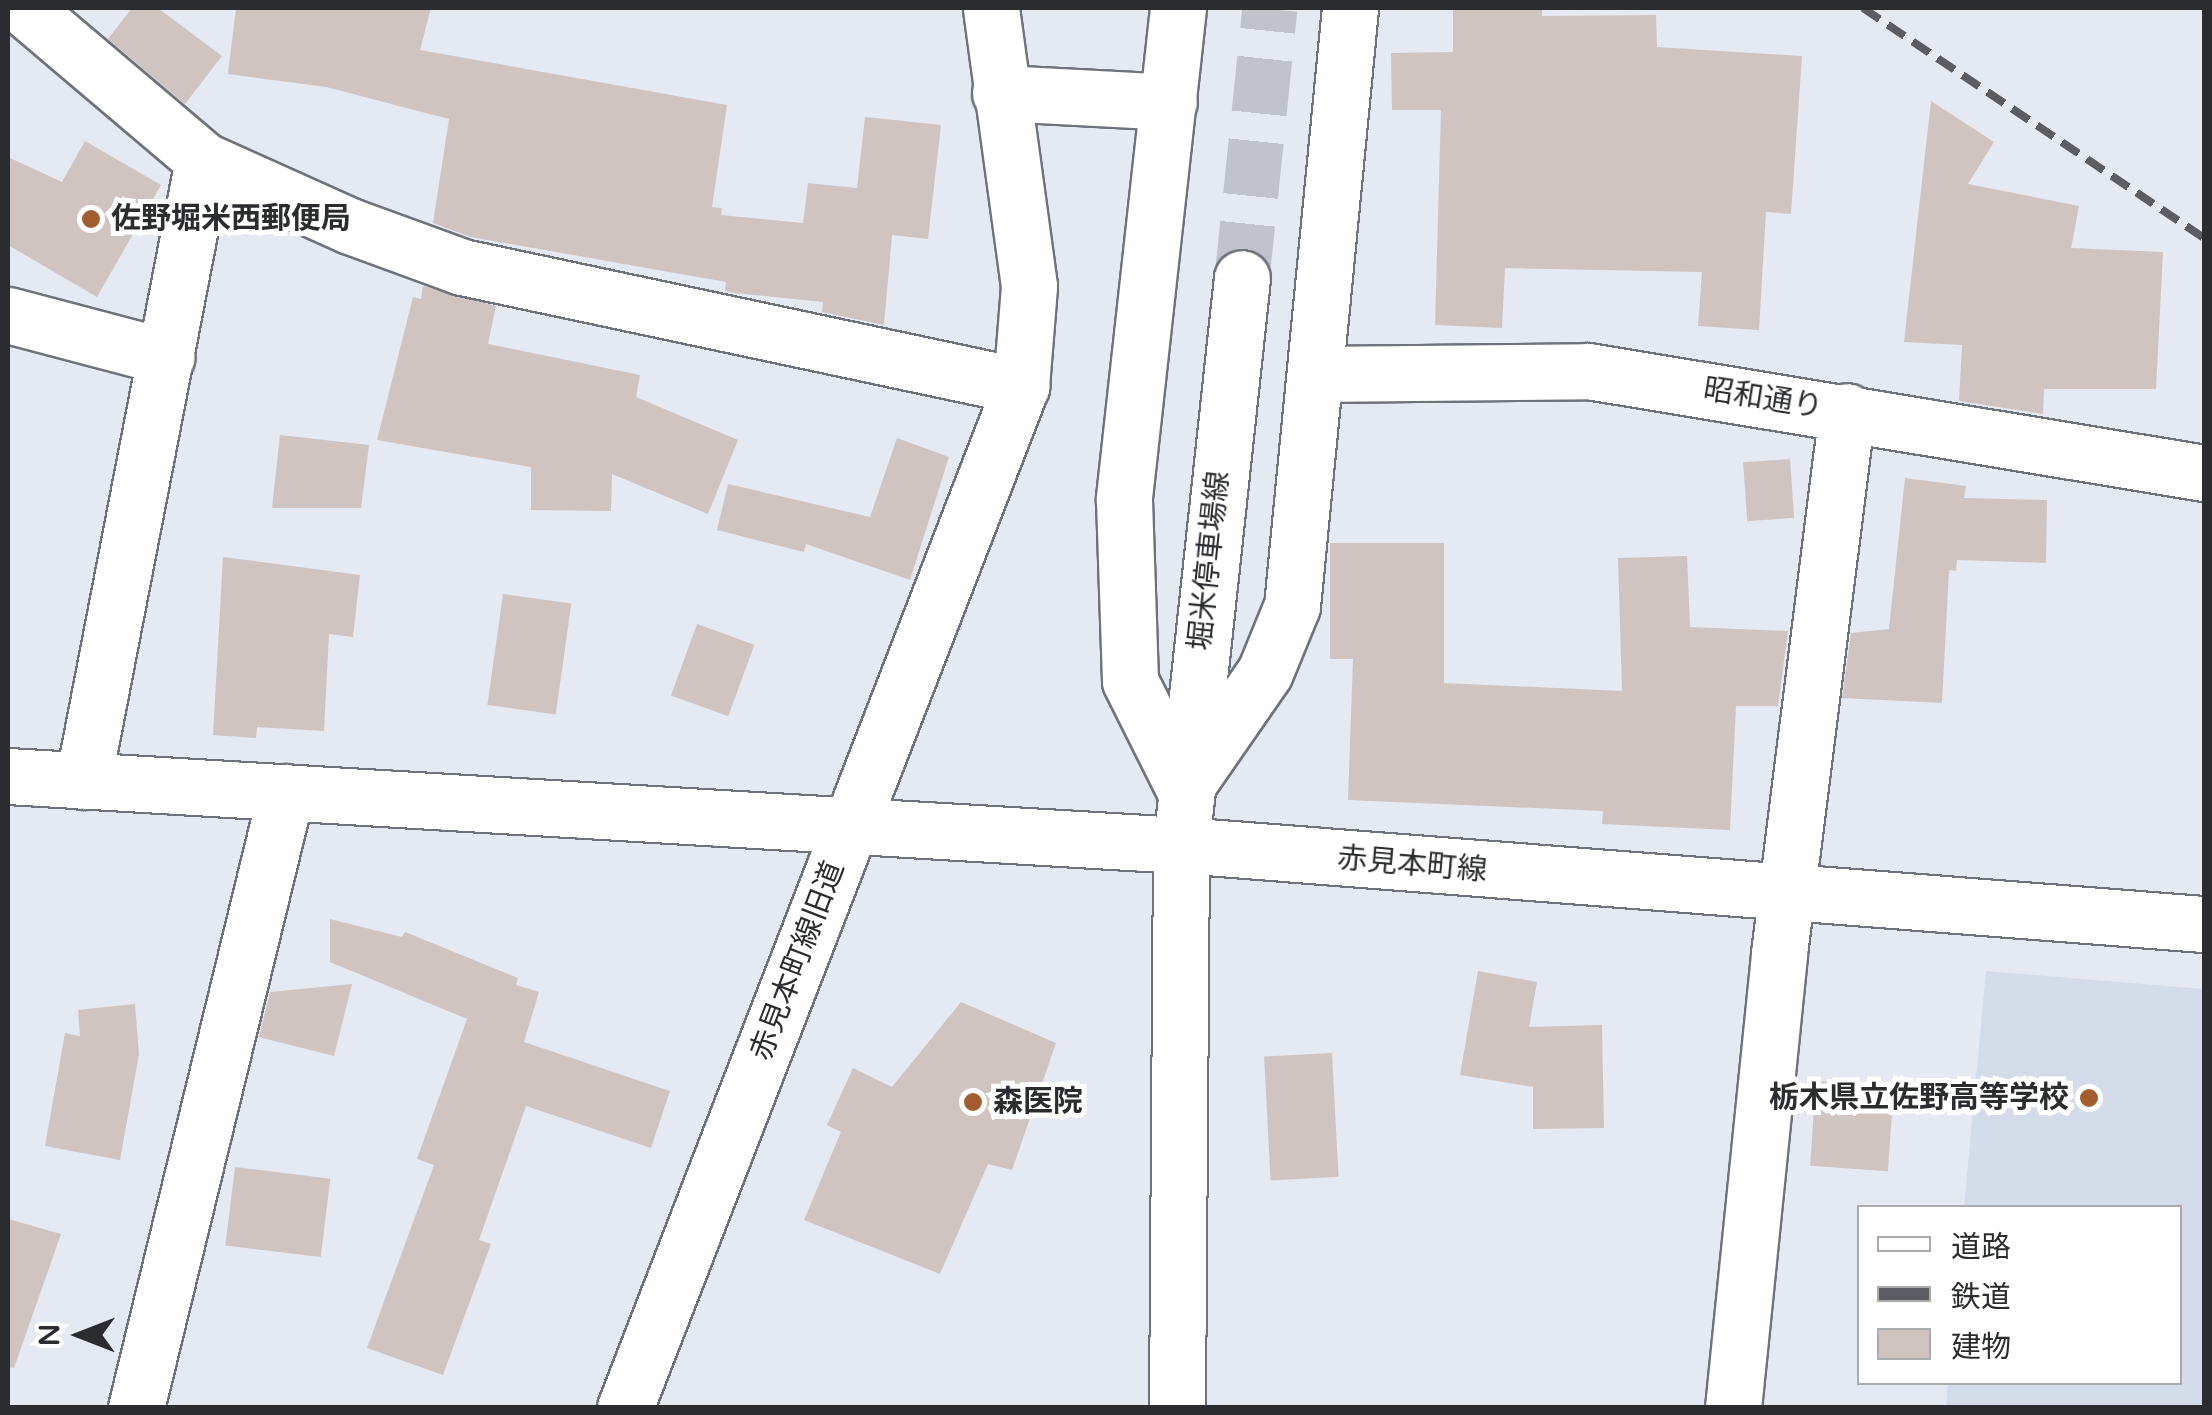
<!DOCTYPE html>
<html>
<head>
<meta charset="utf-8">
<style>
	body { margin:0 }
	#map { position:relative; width:2212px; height:1415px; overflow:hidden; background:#e5e9f2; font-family:"Varela Round","Noto Sans JP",sans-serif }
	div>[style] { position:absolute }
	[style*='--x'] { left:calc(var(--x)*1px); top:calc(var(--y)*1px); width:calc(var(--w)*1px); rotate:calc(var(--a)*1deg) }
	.built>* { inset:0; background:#d4dcea }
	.building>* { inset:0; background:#cfc4c0; transform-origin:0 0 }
	.major-tunnel>* { height:55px; margin-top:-27.5px; transform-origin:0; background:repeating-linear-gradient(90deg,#c0c3cb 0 55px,transparent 0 83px) }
	.roads { filter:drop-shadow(2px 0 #6e727a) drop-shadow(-2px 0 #6e727a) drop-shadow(0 2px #6e727a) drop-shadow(0 -2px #6e727a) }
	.minor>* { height:55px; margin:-27.5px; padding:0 27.5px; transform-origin:27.5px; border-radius:27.5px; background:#fff }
	.major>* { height:55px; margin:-27.5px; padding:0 27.5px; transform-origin:27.5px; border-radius:27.5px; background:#fff }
	.rail>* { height:8px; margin-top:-4px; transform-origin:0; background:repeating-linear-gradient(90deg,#5b5d63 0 20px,transparent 0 30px) }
	.dots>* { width:28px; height:28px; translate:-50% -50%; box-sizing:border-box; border:5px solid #fff; border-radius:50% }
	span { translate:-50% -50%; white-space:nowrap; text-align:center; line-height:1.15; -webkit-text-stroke:10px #fff; paint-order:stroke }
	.poi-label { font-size:30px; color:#2b2c30; font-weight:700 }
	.left { translate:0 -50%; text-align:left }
	.right { translate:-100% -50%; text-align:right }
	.street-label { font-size:30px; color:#2b2c30 }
	.frame { position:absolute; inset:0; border:10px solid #2b2c30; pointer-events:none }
	.legend { position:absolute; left:1857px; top:1205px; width:325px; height:180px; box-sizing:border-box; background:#fff; border:2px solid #aaabac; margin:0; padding:12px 18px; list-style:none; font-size:30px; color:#2b2c30 }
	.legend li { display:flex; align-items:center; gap:20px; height:50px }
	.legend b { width:50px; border:2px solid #aaabac }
	.north { position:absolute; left:30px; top:1285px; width:100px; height:100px; -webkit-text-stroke:8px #fff; paint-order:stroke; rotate:270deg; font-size:28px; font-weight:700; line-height:40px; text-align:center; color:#2b2c30 }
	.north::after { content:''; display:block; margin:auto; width:35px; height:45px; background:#2b2c30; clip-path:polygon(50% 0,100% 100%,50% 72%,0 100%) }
</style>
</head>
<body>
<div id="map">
	<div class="built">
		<i style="clip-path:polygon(1986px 971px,2204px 989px,2204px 1407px,1946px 1407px,1948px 1383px,2180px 1382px,2180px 1208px,1964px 1207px)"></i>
	</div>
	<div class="building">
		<i style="clip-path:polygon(132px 8px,158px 8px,222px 56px,185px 104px,108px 39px)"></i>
		<i style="clip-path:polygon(236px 8px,431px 8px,420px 50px,727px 105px,712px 207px,722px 208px,721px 215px,803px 223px,808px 183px,857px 188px,865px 117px,941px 125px,928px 239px,892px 235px,884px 325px,822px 312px,823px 302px,735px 293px,725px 291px,726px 282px,471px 237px,433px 223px,449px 119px,326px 87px,228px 74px)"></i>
		<i style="clip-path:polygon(1453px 8px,1542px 8px,1542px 16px,1656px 15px,1657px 47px,1802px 56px,1791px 214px,1766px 212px,1759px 330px,1698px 326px,1702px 272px,1505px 268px,1502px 328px,1435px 325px,1441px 110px,1392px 110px,1391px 53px,1453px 52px)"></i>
		<i style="clip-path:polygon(1931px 101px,1994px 142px,1968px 184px,2079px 206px,2071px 248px,2163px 252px,2156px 389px,2044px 389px,2043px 414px,1959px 401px,1962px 345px,1904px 342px)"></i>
		<i style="clip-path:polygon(85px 141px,161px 185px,97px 297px,8px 245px,8px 157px,62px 182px)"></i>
		<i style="clip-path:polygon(423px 286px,496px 306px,488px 344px,640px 375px,636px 397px,738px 440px,708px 514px,612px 474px,611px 511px,531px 510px,531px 467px,377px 440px,413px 297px,421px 299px)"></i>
		<i style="clip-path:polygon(280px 435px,369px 445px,361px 508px,272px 508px)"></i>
		<i style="clip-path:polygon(897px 438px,949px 457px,910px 580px,806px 544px,804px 552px,717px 530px,728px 484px,870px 517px)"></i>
		<i style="left:1790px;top:459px;width:59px;height:47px;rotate:86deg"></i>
		<i style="clip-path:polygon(1905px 478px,1966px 486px,1964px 498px,2047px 500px,2046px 563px,1957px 560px,1956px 571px,1949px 570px,1942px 703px,1842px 698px,1851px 633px,1889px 629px)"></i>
		<i style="clip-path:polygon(1330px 543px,1444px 543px,1444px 683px,1622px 691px,1618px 558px,1687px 556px,1690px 627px,1788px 631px,1778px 706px,1736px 706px,1730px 830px,1602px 824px,1603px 811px,1348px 800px,1353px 659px,1330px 659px)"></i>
		<i style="clip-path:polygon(223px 557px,360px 575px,353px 637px,329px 634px,324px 731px,257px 727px,256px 738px,213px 735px)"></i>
		<i style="left:503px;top:594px;width:69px;height:112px;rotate:8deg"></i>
		<i style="left:697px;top:624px;width:61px;height:76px;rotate:20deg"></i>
		<i style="clip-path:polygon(330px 919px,402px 937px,405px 932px,518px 978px,516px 985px,539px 992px,524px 1042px,670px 1091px,651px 1148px,526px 1106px,479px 1240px,491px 1244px,443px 1375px,367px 1348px,434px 1165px,417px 1159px,467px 1019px,330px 962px)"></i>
		<i style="clip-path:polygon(1478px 971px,1537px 982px,1529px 1027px,1602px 1025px,1604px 1128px,1533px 1129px,1533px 1087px,1460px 1075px)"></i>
		<i style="clip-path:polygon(352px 984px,334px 1056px,259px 1037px,270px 992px)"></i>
		<i style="clip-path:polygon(961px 1002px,1056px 1043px,1012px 1170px,988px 1164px,940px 1274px,804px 1220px,841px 1132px,827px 1125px,853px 1068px,892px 1087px)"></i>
		<i style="clip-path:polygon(135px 1004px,139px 1054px,120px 1160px,45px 1146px,65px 1033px,80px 1036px,78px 1010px)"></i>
		<i style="left:1332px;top:1053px;width:124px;height:68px;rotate:87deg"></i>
		<i style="left:1816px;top:1081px;width:78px;height:85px;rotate:4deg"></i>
		<i style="left:235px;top:1167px;width:96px;height:79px;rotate:7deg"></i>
		<i style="clip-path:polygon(8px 1219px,61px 1234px,14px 1368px,8px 1367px)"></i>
	</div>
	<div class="major-tunnel">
		<i style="--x:1242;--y:278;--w:271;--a:-84.1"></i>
	</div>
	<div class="roads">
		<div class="minor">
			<i style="--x:24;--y:8;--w:235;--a:40.3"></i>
			<i style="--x:203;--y:160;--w:161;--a:24.2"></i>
			<i style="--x:350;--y:226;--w:119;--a:20.1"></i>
			<i style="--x:462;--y:267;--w:572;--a:12.02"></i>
			<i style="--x:1178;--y:8;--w:495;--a:96.3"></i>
			<i style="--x:1124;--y:500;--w:181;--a:88.1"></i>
			<i style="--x:1130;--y:681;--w:121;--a:63.4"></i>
			<i style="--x:1184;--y:789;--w:142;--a:-55.3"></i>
			<i style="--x:1265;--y:672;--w:71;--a:-67.8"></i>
			<i style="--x:1292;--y:606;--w:601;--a:-84.46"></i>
			<i style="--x:1000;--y:93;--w:169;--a:3"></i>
			<i style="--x:8;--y:315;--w:164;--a:14.8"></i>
			<i style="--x:1318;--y:374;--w:270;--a:-0.6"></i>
			<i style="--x:1588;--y:371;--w:624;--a:9.4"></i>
			<i style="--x:8;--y:776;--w:1175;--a:3.37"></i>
			<i style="--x:83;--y:781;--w:632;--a:-79.06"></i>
			<i style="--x:136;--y:1408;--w:634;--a:-76.31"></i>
			<i style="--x:625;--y:1408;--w:1096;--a:-68.82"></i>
			<i style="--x:1021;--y:386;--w:100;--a:-85.4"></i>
			<i style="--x:1029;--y:286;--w:281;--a:-97.8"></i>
			<i style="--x:1733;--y:1408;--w:457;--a:-84.2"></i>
			<i style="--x:1779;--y:953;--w:546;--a:-82.85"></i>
		</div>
		<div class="major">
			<i style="--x:1181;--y:845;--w:1026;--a:4.42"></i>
			<i style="--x:1177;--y:1408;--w:563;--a:-89.59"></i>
			<i style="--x:1181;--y:845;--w:570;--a:-83.86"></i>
		</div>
	</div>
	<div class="rail">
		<i style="--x:1863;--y:8;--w:411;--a:34"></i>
	</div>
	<div class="dots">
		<i style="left:91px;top:219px;background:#a25d2f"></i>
		<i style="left:2089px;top:1098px;background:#a25d2f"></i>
		<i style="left:973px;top:1102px;background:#a25d2f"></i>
	</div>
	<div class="poi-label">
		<span class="left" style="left:111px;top:219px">佐野堀米西郵便局</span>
		<span class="right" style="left:2069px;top:1098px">栃木県立佐野高等学校</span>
		<span class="left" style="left:993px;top:1102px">森医院</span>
	</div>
	<div class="street-label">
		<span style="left:1763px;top:399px;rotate:9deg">昭和通り</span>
		<span style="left:1210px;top:561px;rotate:-84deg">堀米停車場線</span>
		<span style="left:1412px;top:865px;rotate:5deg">赤見本町線</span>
		<span style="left:798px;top:961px;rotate:-69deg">赤見本町線旧道</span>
	</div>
	<div class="frame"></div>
	<ul class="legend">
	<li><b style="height:12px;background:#fff"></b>道路</li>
	<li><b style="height:12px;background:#5b5d63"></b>鉄道</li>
	<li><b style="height:28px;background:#cfc4c0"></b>建物</li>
	</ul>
	<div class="north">N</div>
</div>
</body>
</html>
